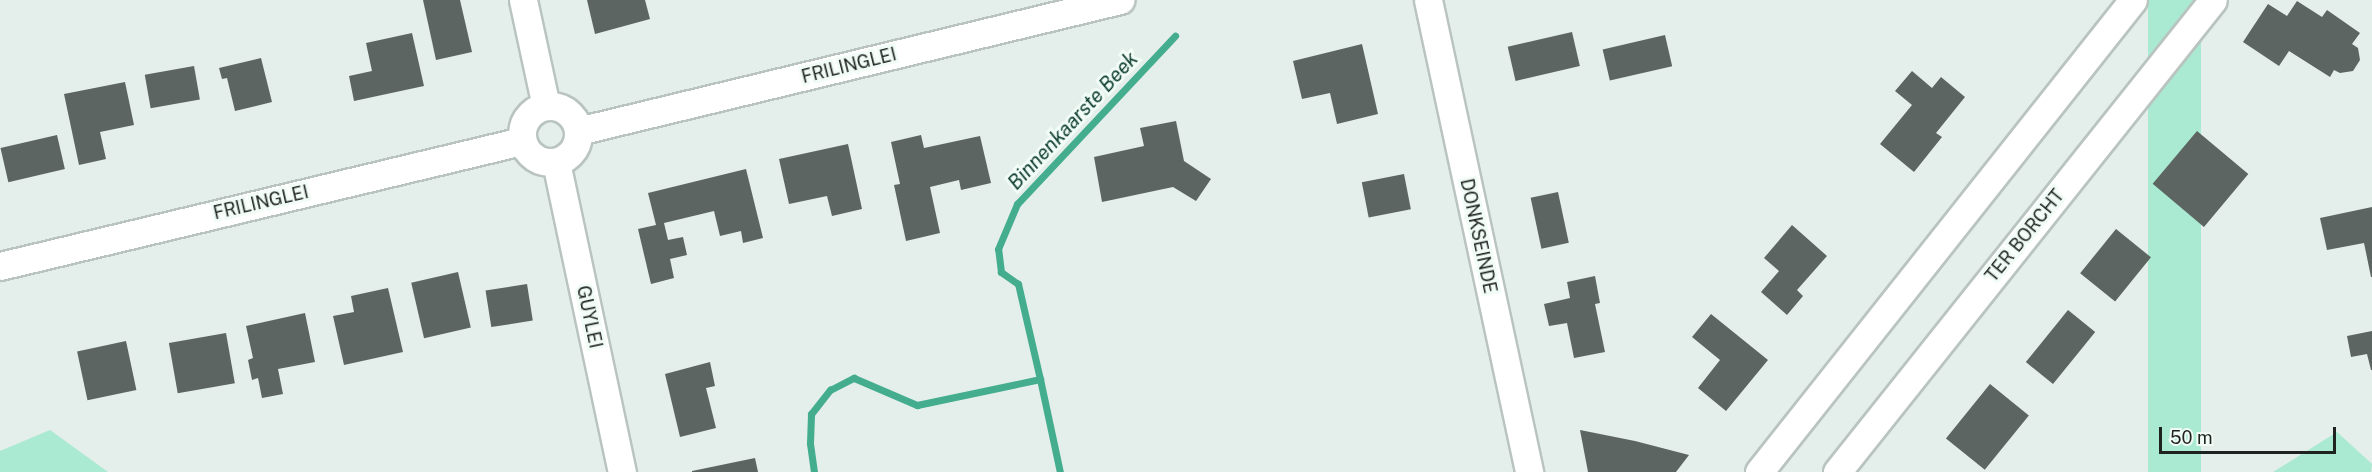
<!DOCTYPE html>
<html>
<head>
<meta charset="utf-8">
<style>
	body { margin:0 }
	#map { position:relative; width:2372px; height:472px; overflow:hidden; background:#e4eeea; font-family:"Public Sans",sans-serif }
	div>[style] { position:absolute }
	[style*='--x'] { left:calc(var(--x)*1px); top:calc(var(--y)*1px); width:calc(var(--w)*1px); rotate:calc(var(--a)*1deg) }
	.green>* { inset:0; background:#aae9d2; transform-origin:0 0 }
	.stream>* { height:7px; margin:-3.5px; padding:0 3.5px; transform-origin:3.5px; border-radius:3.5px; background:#43ad8e }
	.building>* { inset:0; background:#5c6562; transform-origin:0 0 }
	.roads { filter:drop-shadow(2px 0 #b9c4c0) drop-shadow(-2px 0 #b9c4c0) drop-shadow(0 2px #b9c4c0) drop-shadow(0 -2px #b9c4c0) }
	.minor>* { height:27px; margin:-13.5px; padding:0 13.5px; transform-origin:13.5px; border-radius:13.5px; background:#fff }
	.minor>.ring { margin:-13.5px; padding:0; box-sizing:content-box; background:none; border:27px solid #fff; border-radius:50% }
	span { translate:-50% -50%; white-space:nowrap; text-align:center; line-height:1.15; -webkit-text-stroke:6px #f1fcf7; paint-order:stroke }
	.street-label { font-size:18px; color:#1e2220 }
	.water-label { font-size:20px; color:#0d3c2f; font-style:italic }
	.scale { position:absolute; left:2159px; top:427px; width:177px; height:27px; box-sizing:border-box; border:3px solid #1e2220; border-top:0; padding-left:8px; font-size:18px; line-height:21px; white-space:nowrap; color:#1e2220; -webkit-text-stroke:4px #f1fcf7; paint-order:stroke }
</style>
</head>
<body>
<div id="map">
	<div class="green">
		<i style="left:2148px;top:0;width:53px;height:604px"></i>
		<i style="clip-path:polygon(50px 430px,108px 472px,0 472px,0 451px)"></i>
		<i style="clip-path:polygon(2337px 432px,2372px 464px,2371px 472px,2273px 472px)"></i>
	</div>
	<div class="stream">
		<i style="--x:1040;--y:379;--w:95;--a:77.9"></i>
		<i style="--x:814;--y:472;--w:29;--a:-98"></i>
		<i style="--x:810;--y:443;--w:29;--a:-88"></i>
		<i style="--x:811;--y:414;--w:31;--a:-52"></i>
		<i style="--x:830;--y:390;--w:27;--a:-27"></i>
		<i style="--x:854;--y:378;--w:69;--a:23.2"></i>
		<i style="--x:917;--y:405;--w:126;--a:-11.9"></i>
		<i style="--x:1040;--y:379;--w:98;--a:-103"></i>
		<i style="--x:1018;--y:284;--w:21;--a:-145"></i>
		<i style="--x:1001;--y:272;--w:23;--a:-97"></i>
		<i style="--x:998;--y:249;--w:49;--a:-67.1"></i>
		<i style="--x:1017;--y:204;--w:231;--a:-46.8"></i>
	</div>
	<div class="building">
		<i style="clip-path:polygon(423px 0,460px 0,472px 52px,436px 60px)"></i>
		<i style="clip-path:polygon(587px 0,645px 0,650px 19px,595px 34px)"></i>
		<i style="clip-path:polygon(2297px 1px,2322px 17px,2327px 10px,2360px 33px,2352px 44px,2358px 48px,2360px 60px,2353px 71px,2340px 73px,2334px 70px,2330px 77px,2289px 51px,2279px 66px,2243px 42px,2268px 4px,2287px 16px)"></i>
		<i style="left:1572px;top:32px;width:35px;height:66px;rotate:77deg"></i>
		<i style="clip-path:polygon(412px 33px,424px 86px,354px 101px,349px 76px,372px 71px,366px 43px)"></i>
		<i style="left:1665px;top:35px;width:32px;height:64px;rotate:77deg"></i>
		<i style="clip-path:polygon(1362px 44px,1378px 114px,1337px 124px,1330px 93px,1302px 99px,1293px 61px)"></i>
		<i style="clip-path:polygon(261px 58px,272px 102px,235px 111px,227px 78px,222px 79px,219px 68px)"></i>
		<i style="left:194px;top:66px;width:34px;height:50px;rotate:80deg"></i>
		<i style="clip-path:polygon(1912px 71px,1932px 88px,1941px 77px,1965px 97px,1936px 133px,1942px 137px,1914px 172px,1880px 144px,1912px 105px,1895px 91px)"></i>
		<i style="clip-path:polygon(125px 82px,134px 125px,100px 132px,106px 159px,79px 165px,64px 94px)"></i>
		<i style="clip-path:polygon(1176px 121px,1184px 161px,1211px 179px,1196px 201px,1173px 187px,1102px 202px,1094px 157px,1144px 146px,1140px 128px)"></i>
		<i style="left:2197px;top:131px;width:67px;height:69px;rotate:40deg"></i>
		<i style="left:57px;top:135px;width:35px;height:58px;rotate:77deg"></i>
		<i style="clip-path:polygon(921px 135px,924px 148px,980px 136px,991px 183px,961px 190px,959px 180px,930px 187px,940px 233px,906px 241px,894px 185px,900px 184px,891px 142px)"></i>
		<i style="clip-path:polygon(848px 144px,862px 209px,832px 216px,827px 196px,789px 204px,779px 159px)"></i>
		<i style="clip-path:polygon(746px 169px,763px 238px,743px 243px,741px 231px,720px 236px,714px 211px,664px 223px,668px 240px,683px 237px,687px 255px,670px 259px,674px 278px,651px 284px,638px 229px,656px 225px,648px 193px)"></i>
		<i style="left:1404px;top:174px;width:36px;height:43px;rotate:79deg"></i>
		<i style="left:1558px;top:192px;width:52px;height:28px;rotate:78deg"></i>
		<i style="clip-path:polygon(2372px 207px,2372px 277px,2371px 277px,2364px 243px,2327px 250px,2320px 218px)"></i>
		<i style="clip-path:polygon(1792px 225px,1827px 256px,1797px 290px,1803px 296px,1787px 315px,1761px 292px,1779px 271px,1764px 258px)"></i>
		<i style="left:2116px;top:229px;width:45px;height:57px;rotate:39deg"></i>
		<i style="left:458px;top:272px;width:57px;height:48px;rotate:77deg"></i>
		<i style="clip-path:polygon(1595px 276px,1600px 303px,1595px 304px,1605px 352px,1574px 358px,1567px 323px,1549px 326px,1544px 304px,1570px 298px,1567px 282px)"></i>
		<i style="left:527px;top:284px;width:37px;height:42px;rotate:81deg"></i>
		<i style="clip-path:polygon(388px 288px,403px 352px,344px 365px,333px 316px,354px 312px,351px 296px)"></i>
		<i style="left:2068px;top:310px;width:35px;height:67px;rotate:39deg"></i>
		<i style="clip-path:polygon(305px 313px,315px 362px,278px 369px,283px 394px,262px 398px,258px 378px,252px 380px,248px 360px,253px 358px,246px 326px)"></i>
		<i style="clip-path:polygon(1711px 314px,1768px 360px,1726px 411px,1698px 388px,1720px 360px,1692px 337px)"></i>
		<i style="clip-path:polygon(2372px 331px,2372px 370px,2371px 370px,2367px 354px,2351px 357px,2347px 336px)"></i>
		<i style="left:226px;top:333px;width:51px;height:58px;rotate:80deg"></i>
		<i style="left:126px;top:341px;width:50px;height:50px;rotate:78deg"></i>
		<i style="clip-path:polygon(710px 362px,715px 386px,706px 388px,716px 428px,680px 437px,665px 374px)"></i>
		<i style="left:1990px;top:384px;width:50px;height:70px;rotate:39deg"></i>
		<i style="clip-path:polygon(1580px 430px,1635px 441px,1689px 455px,1676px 472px,1588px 472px)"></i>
		<i style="clip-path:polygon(755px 458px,758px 472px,692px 472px,692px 471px)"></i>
	</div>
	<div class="roads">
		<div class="minor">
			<i style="--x:523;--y:0;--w:108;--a:77.8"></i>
			<i style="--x:1428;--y:0;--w:483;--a:77.9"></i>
			<i class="ring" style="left:522px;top:106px;width:29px;height:29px"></i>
			<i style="--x:578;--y:131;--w:558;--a:-13.59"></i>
			<i style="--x:556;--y:162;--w:317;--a:78"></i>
			<i style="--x:0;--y:266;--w:537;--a:-13.47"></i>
			<i style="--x:1759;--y:472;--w:602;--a:-51.61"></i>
			<i style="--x:1837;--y:472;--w:603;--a:-51.46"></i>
		</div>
	</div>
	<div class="street-label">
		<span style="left:849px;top:66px;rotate:-14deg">FRILINGLEI</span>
		<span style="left:261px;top:203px;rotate:-13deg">FRILINGLEI</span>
		<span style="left:1478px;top:236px;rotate:78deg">DONKSEINDE</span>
		<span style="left:2025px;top:236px;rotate:-51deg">TER BORCHT</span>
		<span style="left:589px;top:317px;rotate:78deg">GUYLEI</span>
	</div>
	<div class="water-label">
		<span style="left:1073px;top:121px;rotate:-47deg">Binnenkaarste Beek</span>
	</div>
	<div class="scale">50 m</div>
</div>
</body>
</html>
